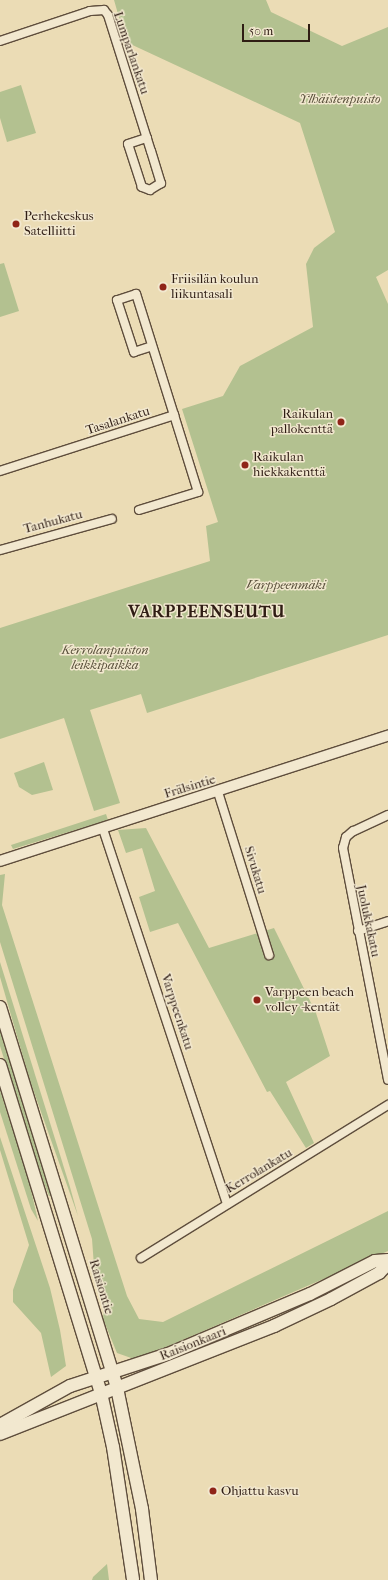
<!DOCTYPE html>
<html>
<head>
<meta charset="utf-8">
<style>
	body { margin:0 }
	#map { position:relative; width:388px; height:1580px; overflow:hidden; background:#ebdcb5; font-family:"IM FELL French Canon",serif }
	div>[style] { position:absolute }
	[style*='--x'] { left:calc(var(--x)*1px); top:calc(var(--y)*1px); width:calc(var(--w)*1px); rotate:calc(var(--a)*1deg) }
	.green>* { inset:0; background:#b3c190 }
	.roads { filter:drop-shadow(1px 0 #5e4d3c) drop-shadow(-1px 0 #5e4d3c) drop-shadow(0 1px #5e4d3c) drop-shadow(0 -1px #5e4d3c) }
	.minor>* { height:8px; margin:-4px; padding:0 4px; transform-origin:4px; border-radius:4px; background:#f2e8cf }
	.tertiary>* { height:10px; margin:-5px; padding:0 5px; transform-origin:5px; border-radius:5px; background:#f2e8cf }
	.secondary>* { height:12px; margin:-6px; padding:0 6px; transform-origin:6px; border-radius:6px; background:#f2e8cf }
	.dots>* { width:11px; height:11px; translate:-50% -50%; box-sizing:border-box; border:2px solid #f2e8cf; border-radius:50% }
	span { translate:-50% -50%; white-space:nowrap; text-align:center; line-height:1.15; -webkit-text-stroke:3px #f2e8cf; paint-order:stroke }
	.street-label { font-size:13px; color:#2f1d14 }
	.park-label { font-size:13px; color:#574e39; font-style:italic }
	.poi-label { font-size:13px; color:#2f1d14 }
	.left { translate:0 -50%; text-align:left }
	.right { translate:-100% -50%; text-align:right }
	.district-label { font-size:17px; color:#2f1d14; font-weight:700; letter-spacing:1px }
	.scale { position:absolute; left:242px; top:24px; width:68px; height:18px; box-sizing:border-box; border:2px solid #2f1d14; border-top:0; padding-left:5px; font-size:12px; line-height:14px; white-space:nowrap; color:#2f1d14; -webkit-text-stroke:3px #f2e8cf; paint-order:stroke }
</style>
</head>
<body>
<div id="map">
	<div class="green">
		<i style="clip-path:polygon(114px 0,266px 0,271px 12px,342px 46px,388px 27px,388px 270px,376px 277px,388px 304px,388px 635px,147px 713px,141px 694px,90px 710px,120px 803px,94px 811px,64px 718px,0 739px,0 628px,210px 561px,206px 526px,218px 522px,182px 409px,223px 396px,240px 366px,313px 327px,306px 264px,314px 248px,335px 232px,300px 123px,126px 42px)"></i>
		<i style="clip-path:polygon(21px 85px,36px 133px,7px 142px,0 118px,0 92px)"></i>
		<i style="clip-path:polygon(4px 263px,19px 311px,0 317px,0 264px)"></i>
		<i style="clip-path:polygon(44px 762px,53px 790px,32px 795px,19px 787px,14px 773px)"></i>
		<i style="clip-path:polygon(106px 814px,108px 820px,13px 849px,11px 845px)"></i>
		<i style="clip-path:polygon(146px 828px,209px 948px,274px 928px,316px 1013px,330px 1056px,286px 1082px,314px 1143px,306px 1148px,270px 1091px,267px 1092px,178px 923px,150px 932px,139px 897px,155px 891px,142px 848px,126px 853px,118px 830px)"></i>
		<i style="clip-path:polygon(5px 874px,2px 905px,127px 1296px,139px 1319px,163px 1322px,388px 1211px,388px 1251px,155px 1352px,134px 1359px,117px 1353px,103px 1319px,105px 1300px,94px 1266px,92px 1239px,0 942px,0 875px)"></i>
		<i style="clip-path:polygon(0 962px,70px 1187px,78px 1216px,30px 1081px,0 977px)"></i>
		<i style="clip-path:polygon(0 1028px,53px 1195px,49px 1196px,40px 1173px,0 1046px)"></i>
		<i style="clip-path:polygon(0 1090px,29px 1181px,38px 1221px,31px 1209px,0 1112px)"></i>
		<i style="clip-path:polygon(0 1137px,50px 1288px,60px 1330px,66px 1366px,51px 1377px,41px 1333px,13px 1302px,13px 1290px,29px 1245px,0 1150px)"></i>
		<i style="clip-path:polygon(107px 1564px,109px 1580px,92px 1580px,93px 1577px)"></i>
	</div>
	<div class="roads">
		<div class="minor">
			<i style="--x:0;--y:41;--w:95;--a:-18.4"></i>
			<i style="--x:90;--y:11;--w:14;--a:-4"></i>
			<i style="--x:104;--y:10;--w:6;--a:51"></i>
			<i style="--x:108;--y:15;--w:143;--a:72.5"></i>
			<i style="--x:151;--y:151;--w:34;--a:73"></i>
			<i style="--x:161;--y:183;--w:13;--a:148"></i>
			<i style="--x:150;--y:190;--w:9;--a:-159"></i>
			<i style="--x:142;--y:187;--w:45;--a:-108"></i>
			<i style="--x:128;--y:144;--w:20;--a:-18"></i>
			<i style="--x:0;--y:471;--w:183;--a:-17.8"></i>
			<i style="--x:174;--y:415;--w:127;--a:-107.4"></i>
			<i style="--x:136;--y:294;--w:20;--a:162"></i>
			<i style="--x:117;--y:300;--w:55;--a:71.9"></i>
			<i style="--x:134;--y:352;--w:19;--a:-18"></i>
			<i style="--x:139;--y:510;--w:62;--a:-17"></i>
			<i style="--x:198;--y:492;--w:81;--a:-107.3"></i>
			<i style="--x:0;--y:550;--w:116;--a:-15.5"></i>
			<i style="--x:218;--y:792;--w:171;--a:72.6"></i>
			<i style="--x:388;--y:815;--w:38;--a:155"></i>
			<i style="--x:353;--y:831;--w:9;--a:139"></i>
			<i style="--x:346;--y:837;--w:11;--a:105"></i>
			<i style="--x:343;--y:848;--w:236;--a:79"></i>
			<i style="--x:103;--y:829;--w:395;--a:71.7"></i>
			<i style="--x:358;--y:931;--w:32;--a:-18"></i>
			<i style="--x:141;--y:1258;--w:291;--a:-31.8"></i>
		</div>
		<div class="tertiary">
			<i style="--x:0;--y:861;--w:408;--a:-17.9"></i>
		</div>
		<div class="secondary">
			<i style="--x:0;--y:1007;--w:399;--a:72.9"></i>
			<i style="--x:117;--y:1388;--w:124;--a:78.3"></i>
			<i style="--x:142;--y:1509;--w:72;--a:82.8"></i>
			<i style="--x:0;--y:1065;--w:343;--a:72.9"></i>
			<i style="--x:101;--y:1393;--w:55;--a:77.5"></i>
			<i style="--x:113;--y:1447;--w:134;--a:81.4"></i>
			<i style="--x:0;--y:1425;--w:80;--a:-29.1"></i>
			<i style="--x:70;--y:1386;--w:103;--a:-18.1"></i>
			<i style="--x:168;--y:1354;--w:154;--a:-22.9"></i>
			<i style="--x:310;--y:1294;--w:73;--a:-26.9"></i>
			<i style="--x:375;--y:1261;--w:13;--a:-4"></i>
			<i style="--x:0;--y:1434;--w:295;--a:-21.5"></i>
			<i style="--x:274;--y:1326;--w:63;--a:-25.3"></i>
			<i style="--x:331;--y:1299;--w:55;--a:-28.4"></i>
			<i style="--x:379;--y:1273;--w:13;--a:-45"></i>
		</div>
	</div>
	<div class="dots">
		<i style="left:16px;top:224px;background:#8f2418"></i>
		<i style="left:163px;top:287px;background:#8f2418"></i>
		<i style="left:341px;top:422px;background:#8f2418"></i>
		<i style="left:245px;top:465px;background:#8f2418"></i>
		<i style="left:257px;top:1000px;background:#8f2418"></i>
		<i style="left:213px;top:1491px;background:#8f2418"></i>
	</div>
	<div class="street-label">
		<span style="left:131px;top:53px;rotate:71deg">Lumparlankatu</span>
		<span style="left:118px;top:421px;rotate:-18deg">Tasalankatu</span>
		<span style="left:53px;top:522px;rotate:-15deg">Tanhukatu</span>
		<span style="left:190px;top:787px;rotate:-17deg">Frälsintie</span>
		<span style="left:255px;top:870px;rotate:73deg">Sivukatu</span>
		<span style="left:368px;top:921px;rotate:78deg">Juolukkakatu</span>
		<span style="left:177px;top:1012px;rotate:72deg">Varppeenkatu</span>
		<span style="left:259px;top:1171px;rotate:-31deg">Kerrolankatu</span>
		<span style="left:101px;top:1287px;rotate:73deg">Raisiontie</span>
		<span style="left:193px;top:1344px;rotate:-22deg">Raisionkaari</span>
	</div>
	<div class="park-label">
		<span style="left:340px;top:99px">Ylhäistenpuisto</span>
		<span style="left:286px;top:585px">Varppeenmäki</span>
		<span style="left:105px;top:658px">Kerrolanpuiston<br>leikkipaikka</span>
	</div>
	<div class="poi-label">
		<span class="left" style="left:24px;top:224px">Perhekeskus<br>Satelliitti</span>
		<span class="left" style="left:171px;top:287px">Friisilän koulun<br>liikuntasali</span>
		<span class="right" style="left:333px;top:422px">Raikulan<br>pallokenttä</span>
		<span class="left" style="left:253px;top:465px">Raikulan<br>hiekkakenttä</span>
		<span class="left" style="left:265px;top:1000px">Varppeen beach<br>volley -kentät</span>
		<span class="left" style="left:221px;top:1491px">Ohjattu kasvu</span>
	</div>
	<div class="district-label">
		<span style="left:207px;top:612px">VARPPEENSEUTU</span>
	</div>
	<div class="scale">50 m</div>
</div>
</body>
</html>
